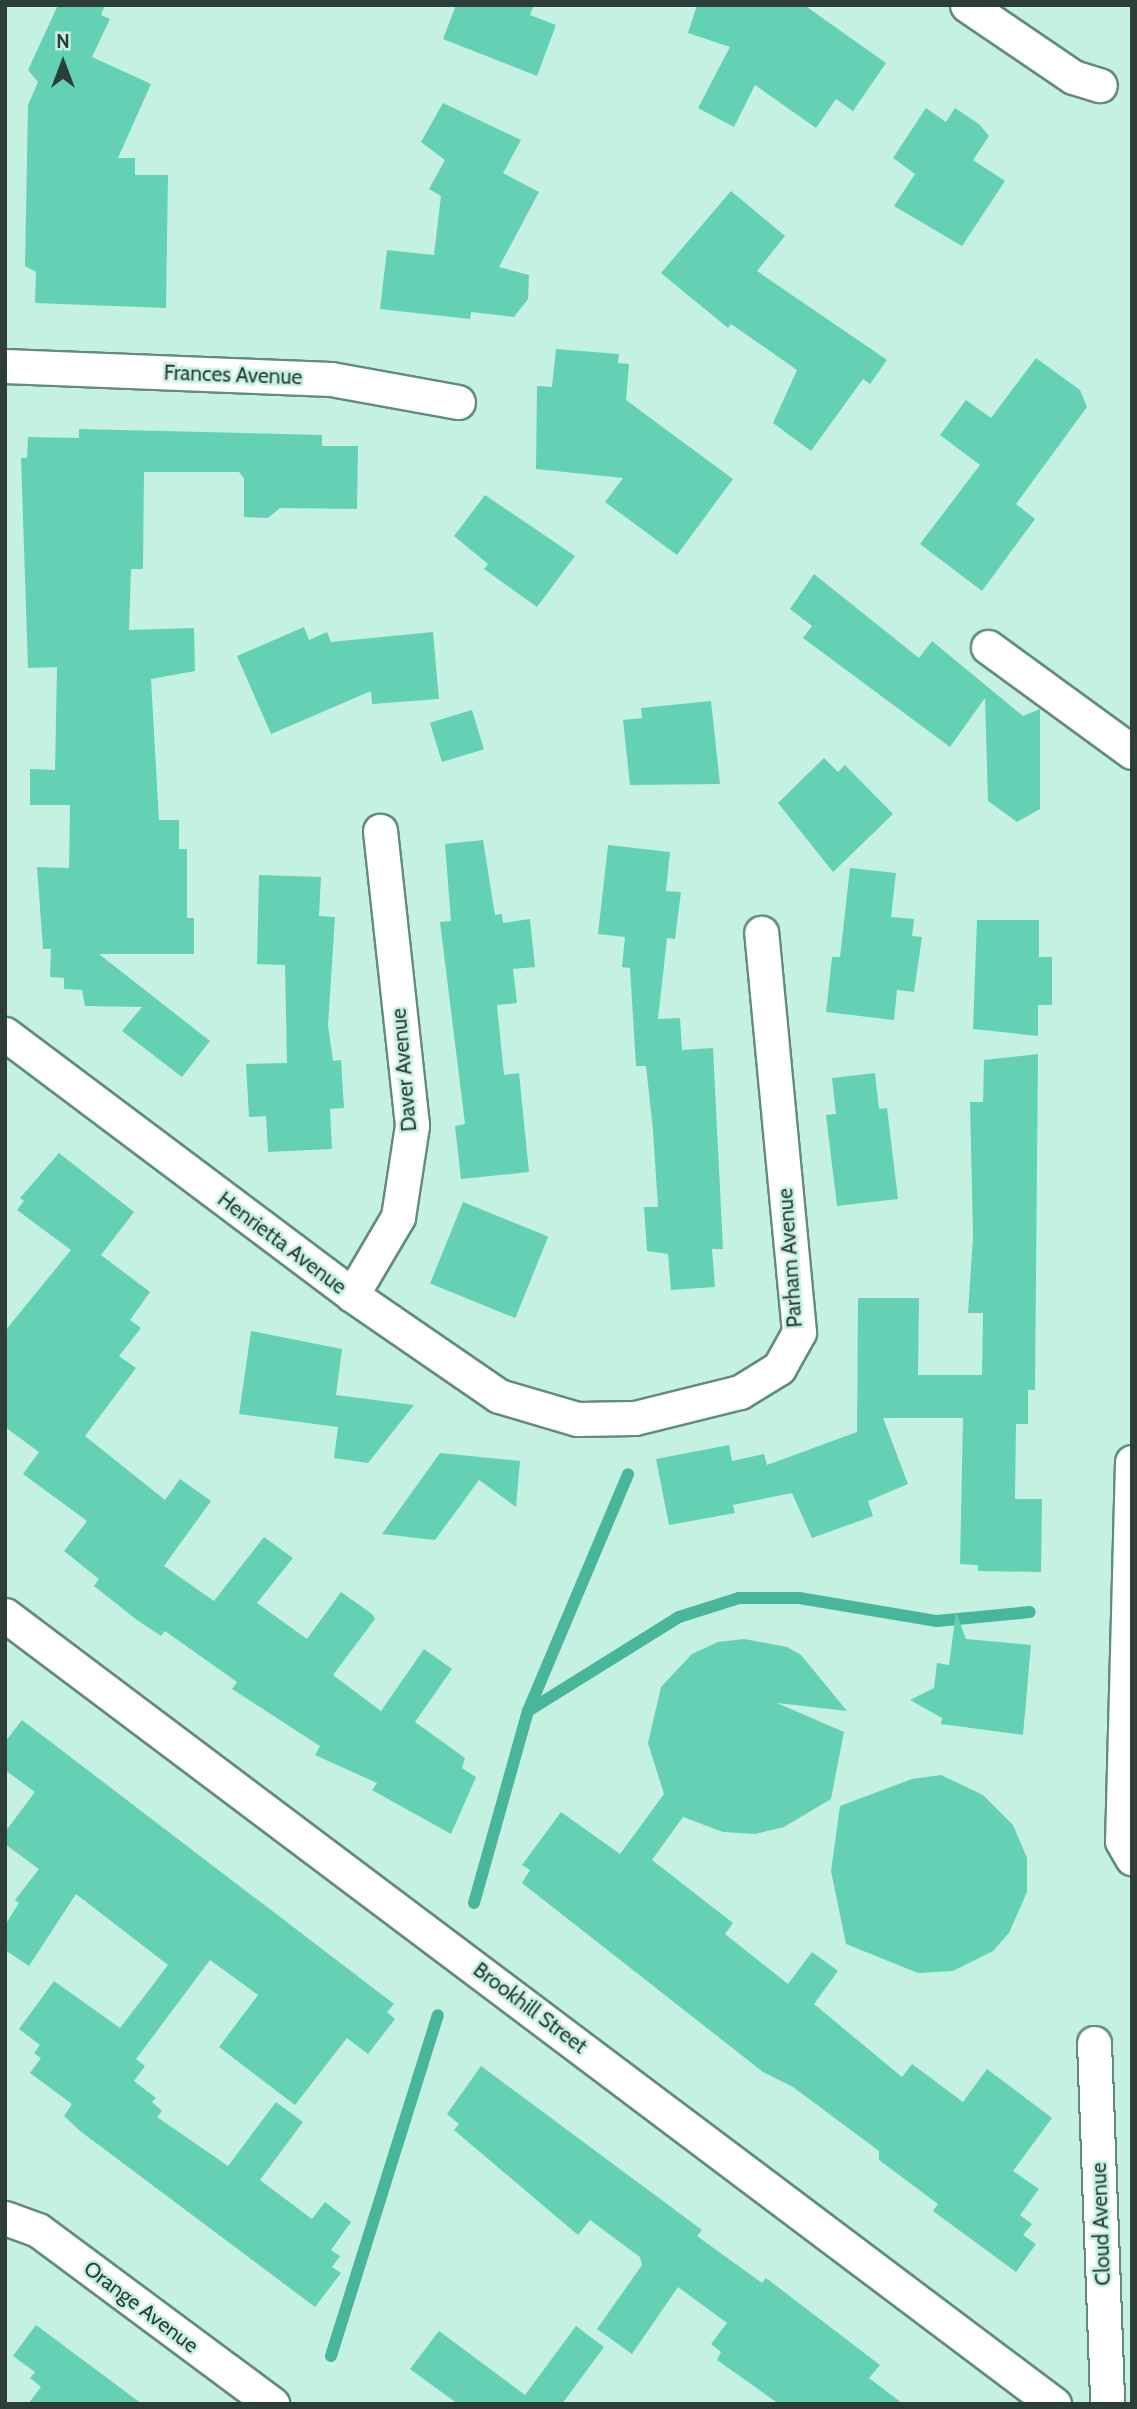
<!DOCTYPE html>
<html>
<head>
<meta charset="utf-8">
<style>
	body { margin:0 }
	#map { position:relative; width:1137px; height:2409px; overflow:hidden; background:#c5f1e3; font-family:Cabin,sans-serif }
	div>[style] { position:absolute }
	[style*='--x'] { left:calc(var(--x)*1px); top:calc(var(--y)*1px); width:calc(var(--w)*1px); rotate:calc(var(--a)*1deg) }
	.stream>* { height:12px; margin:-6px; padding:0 6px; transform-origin:6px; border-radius:6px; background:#47b69b }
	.building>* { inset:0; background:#64d1b5; transform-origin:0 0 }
	.roads { filter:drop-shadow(2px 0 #638b7f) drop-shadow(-2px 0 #638b7f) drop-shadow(0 2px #638b7f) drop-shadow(0 -2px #638b7f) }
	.street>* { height:33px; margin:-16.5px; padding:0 16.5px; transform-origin:16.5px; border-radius:16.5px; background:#fff }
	span { translate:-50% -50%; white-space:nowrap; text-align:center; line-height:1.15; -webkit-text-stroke:5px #c5f1e3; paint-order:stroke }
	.street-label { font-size:21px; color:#2d3e39 }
	.frame { position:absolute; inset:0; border:7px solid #2d3e39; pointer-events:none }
	.north { position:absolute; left:28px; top:28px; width:70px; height:70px; -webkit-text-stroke:5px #c5f1e3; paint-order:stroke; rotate:0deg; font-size:19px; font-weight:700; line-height:28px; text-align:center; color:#2d3e39 }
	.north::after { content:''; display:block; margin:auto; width:24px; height:32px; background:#2d3e39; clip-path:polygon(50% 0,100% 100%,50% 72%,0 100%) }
</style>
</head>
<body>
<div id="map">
	<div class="stream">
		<i style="--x:528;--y:1711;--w:178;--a:-31.9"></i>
		<i style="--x:679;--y:1617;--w:63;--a:-17.6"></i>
		<i style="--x:739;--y:1598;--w:60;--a:0"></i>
		<i style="--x:799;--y:1598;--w:140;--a:9.5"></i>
		<i style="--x:937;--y:1621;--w:93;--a:-5.5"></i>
		<i style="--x:474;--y:1903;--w:199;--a:-74.3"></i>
		<i style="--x:528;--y:1711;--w:257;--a:-67.1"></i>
		<i style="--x:331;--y:2356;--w:357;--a:-72.6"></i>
	</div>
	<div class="building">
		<i style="clip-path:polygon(58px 5px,105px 5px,101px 15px,110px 19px,92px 57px,151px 84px,118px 158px,135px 158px,135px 175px,168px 175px,166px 308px,35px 303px,36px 272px,25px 266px,28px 105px,38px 82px,28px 70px)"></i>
		<i style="clip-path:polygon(456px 5px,534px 5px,530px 15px,556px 25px,537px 76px,443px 39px)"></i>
		<i style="clip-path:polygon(697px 5px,804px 5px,886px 63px,853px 111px,836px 99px,816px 128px,755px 85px,734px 127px,698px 108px,730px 47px,688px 33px)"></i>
		<i style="clip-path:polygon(443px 103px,521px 140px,503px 173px,539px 192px,499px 267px,529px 275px,528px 299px,514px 317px,471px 312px,470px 319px,380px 309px,387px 250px,434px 255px,441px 196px,429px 189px,445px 160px,421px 142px)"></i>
		<i style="clip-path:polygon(926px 108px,946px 122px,955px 108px,979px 124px,989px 136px,973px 160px,1005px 181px,962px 246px,894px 206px,915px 174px,893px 158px)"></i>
		<i style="clip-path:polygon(731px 191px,785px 236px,757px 271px,887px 360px,870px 384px,863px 379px,811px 451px,773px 423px,797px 370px,731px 324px,728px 328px,661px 273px)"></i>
		<i style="clip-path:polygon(556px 349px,619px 354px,618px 363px,629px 364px,626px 400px,733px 479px,677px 555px,605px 502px,623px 478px,536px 469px,537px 386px,552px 387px)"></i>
		<i style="clip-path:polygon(1036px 358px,1080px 390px,1087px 407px,1016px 504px,1035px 519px,982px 591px,920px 544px,980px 465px,940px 435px,966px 400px,991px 418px)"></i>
		<i style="clip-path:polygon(79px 429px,322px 435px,322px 446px,358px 446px,357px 509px,280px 508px,268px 518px,244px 517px,244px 478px,239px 472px,144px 472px,143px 569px,131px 569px,129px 630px,194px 628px,195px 671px,151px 679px,159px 820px,179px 820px,179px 849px,187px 849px,187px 918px,194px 918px,194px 954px,99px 954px,210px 1041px,182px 1077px,122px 1031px,142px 1007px,85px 1006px,82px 990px,64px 989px,64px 978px,50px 977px,51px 949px,43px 949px,37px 867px,69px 868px,70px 805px,30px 805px,30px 769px,55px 770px,57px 667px,28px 668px,21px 458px,27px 458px,28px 437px,79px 438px)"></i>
		<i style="clip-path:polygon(485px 495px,575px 556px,537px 607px,484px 569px,488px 564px,454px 536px)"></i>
		<i style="clip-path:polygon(814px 574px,919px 658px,932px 641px,1023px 716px,1040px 709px,1040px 809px,1017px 822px,988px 801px,985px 698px,950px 747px,803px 638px,812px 626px,790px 609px)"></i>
		<i style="clip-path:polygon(304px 627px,309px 640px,327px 632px,331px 642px,433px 632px,439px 699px,372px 704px,371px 691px,271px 734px,237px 656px)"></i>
		<i style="clip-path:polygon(711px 701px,720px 784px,630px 785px,623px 720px,642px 718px,641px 708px)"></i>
		<i style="left:472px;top:710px;width:41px;height:44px;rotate:73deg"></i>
		<i style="clip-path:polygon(824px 758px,838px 772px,845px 765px,893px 814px,833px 872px,778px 803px)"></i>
		<i style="clip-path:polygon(483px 840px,495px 915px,502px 914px,503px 923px,530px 919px,535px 967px,513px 969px,517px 1003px,497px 1005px,504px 1075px,519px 1073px,529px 1172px,461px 1179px,455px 1126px,465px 1124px,440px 922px,451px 921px,445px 844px)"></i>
		<i style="clip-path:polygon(608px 845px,670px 852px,666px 891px,681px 892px,675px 939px,667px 938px,658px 1019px,680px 1018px,682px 1050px,713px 1048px,723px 1249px,712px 1249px,715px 1287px,671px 1290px,668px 1254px,647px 1251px,644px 1207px,658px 1207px,653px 1130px,646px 1066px,636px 1066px,630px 968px,622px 967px,625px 937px,598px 934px)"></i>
		<i style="clip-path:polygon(850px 868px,896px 873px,891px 917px,914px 919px,912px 936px,922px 937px,914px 992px,897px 990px,894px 1020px,826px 1012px,832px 957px,840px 957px)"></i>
		<i style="clip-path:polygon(259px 875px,321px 877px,319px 916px,335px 917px,328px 1025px,333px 1061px,341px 1060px,344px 1108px,330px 1109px,332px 1149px,268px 1152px,266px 1116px,249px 1117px,246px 1064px,287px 1063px,285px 965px,257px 964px)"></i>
		<i style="clip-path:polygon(977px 920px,1039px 920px,1039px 957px,1052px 957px,1052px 1005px,1038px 1005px,1038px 1036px,973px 1029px)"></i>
		<i style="clip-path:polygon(1038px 1054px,1035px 1390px,1028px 1390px,1028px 1424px,1016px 1424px,1015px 1499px,1042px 1499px,1041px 1572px,978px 1571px,978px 1565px,960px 1564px,963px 1418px,883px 1418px,908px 1484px,868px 1501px,873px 1516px,812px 1538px,792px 1493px,733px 1505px,735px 1513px,669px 1525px,656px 1459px,729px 1445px,732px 1461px,764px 1454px,767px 1465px,857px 1432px,858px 1298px,919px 1298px,918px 1375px,982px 1375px,983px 1313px,968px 1313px,973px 1236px,970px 1102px,983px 1102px,984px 1060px)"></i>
		<i style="clip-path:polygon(875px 1073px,879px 1109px,887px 1108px,898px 1199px,837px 1206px,826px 1115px,836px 1114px,832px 1078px)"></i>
		<i style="clip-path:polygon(59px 1153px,134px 1212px,101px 1255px,150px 1292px,130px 1320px,141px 1328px,119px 1356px,136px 1368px,85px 1436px,165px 1500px,180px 1479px,211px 1501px,164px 1566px,214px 1601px,264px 1537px,293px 1558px,257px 1603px,307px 1639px,341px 1592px,372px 1614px,375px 1619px,333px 1675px,381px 1711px,424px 1649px,452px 1669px,415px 1722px,465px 1758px,462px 1768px,476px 1777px,451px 1834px,372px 1790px,377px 1783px,315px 1755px,320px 1746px,232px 1689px,237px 1682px,165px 1631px,161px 1636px,137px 1620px,94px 1586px,99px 1579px,64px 1551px,87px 1521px,23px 1474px,39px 1452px,5px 1427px,5px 1331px,71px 1250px,17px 1210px,24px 1201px,20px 1198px)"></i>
		<i style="left:463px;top:1202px;width:92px;height:88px;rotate:22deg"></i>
		<i style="clip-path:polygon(251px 1331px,342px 1349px,336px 1395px,414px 1405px,368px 1463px,334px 1458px,338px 1427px,239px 1414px)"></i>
		<i style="clip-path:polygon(440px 1453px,520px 1461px,516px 1507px,479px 1480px,435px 1540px,382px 1534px)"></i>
		<i style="clip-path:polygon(956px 1612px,966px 1639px,1031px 1645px,1023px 1735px,941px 1724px,942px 1718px,910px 1700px,934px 1688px,937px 1663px,949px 1665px)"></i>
		<i style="clip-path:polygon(744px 1639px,787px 1647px,801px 1655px,847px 1711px,777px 1703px,844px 1732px,831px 1799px,784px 1827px,755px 1834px,723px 1832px,683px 1817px,652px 1860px,733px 1923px,725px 1934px,788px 1984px,812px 1952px,838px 1971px,814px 2004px,902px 2077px,912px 2064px,963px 2102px,987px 2069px,1052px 2118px,1013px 2171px,1039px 2189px,1020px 2215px,1032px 2224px,1023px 2235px,1036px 2244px,1016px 2272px,933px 2211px,938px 2204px,879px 2160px,879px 2151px,793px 2087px,763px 2072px,522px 1883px,530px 1870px,522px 1865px,561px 1812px,620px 1854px,664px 1794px,648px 1743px,661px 1687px,692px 1654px,718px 1642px)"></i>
		<i style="clip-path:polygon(22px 1720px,394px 2004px,387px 2012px,395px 2019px,368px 2054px,347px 2038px,295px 2105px,219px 2047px,258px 1995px,210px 1960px,136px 2059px,145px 2066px,134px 2081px,156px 2098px,152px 2102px,162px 2111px,157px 2117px,228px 2166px,276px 2102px,303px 2122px,260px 2180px,312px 2219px,325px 2202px,351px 2222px,331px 2250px,340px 2256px,332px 2267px,341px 2273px,315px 2307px,80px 2131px,64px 2116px,72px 2104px,30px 2073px,41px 2058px,34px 2053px,40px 2045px,19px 2029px,54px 1981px,120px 2028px,168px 1965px,76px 1894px,29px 1966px,5px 1950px,5px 1925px,19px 1903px,15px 1900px,39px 1869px,5px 1844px,5px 1832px,35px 1792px,5px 1770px,5px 1742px)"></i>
		<i style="clip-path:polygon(941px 1775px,983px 1795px,1013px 1825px,1027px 1858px,1027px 1892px,1009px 1933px,993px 1951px,953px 1971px,918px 1973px,846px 1944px,831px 1871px,840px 1806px,912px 1779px)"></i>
		<i style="clip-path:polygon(481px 2066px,702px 2230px,697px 2236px,762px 2283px,766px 2278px,880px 2365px,869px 2378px,903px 2404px,779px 2404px,717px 2360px,721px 2352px,711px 2344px,727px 2323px,678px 2287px,632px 2354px,597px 2329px,642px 2265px,640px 2257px,590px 2220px,578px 2235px,454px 2130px,459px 2124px,447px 2114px)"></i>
		<i style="clip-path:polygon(36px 2325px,142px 2404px,28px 2404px,41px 2387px,30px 2378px,35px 2372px,13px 2356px)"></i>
		<i style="clip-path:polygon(576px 2326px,604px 2347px,562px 2404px,458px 2404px,410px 2369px,439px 2331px,525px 2395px)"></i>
	</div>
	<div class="roads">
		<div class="street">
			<i style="--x:967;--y:5;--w:128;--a:34.2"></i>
			<i style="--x:1073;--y:77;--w:28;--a:17"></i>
			<i style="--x:5;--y:366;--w:326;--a:2.3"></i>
			<i style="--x:331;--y:379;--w:129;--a:10.3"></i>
			<i style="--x:988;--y:647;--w:178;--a:36.1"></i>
			<i style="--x:5;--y:1034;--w:434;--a:36.9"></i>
			<i style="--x:352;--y:1295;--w:178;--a:34.5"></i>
			<i style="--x:499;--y:1396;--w:81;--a:16.4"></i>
			<i style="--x:577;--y:1419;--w:58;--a:-1"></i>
			<i style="--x:635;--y:1418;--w:108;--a:-13.9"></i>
			<i style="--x:740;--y:1392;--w:46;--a:-31.6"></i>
			<i style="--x:779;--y:1368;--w:41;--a:-60.9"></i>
			<i style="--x:799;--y:1332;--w:401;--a:-95.4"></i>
			<i style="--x:352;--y:1295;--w:91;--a:-59.5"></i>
			<i style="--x:398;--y:1217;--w:93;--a:-81.3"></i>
			<i style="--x:412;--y:1125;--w:296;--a:-96.2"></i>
			<i style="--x:1132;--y:1462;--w:379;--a:91.5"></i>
			<i style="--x:1122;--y:1841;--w:20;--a:60"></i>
			<i style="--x:5;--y:1615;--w:1313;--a:36.95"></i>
			<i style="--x:1094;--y:2043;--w:361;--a:87.9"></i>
			<i style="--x:5;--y:2218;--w:35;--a:20"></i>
			<i style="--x:38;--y:2230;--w:292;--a:36.6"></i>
		</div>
	</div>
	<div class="street-label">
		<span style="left:233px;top:375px;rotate:2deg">Frances Avenue</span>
		<span style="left:404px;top:1070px;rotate:-95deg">Daver Avenue</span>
		<span style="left:282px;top:1243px;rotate:37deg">Henrietta Avenue</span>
		<span style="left:790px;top:1258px;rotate:-94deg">Parham Avenue</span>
		<span style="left:530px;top:2008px;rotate:37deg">Brookhill Street</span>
		<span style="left:1101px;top:2224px;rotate:-92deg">Cloud Avenue</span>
		<span style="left:141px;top:2307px;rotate:37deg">Orange Avenue</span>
	</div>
	<div class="frame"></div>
	<div class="north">N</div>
</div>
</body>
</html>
